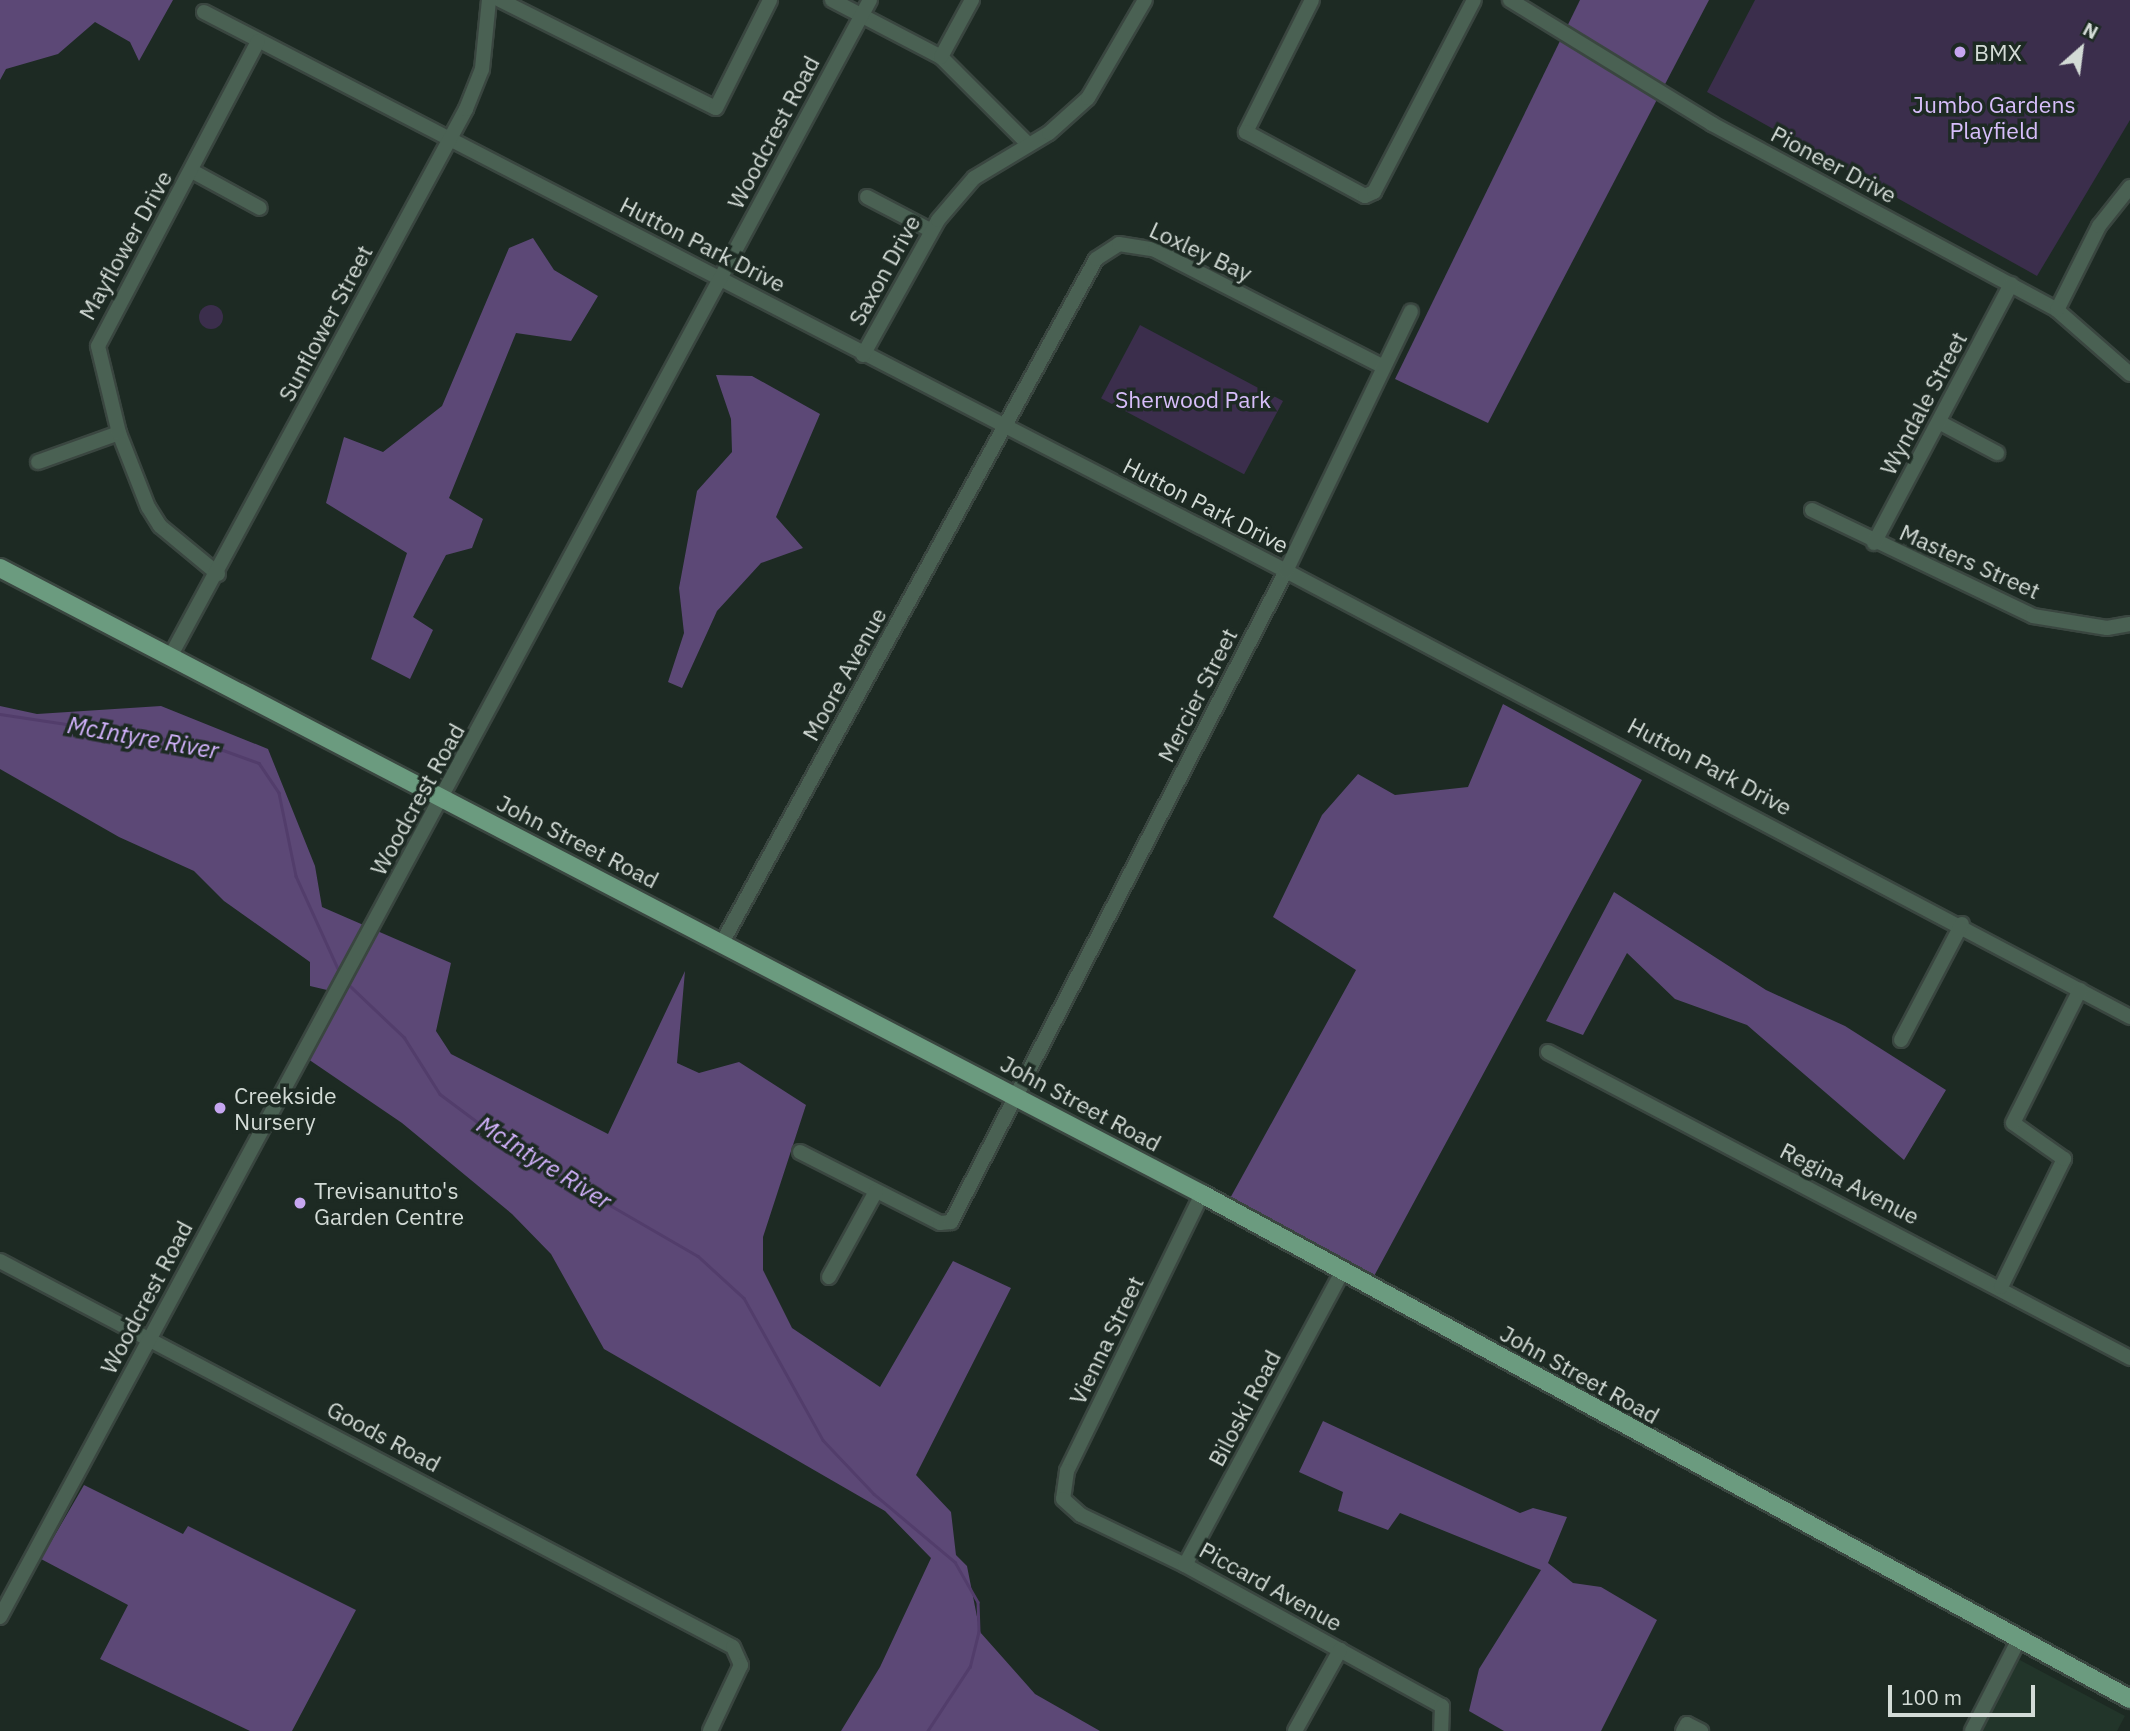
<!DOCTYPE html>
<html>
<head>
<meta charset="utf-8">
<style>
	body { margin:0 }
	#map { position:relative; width:2130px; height:1731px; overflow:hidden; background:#1d2a23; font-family:"IBM Plex Sans",sans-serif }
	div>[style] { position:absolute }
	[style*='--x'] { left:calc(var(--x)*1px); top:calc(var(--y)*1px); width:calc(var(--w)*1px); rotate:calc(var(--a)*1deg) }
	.built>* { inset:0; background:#22352a }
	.green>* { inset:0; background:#3b2e4c; transform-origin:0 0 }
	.round { border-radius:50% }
	.forest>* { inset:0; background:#5c4876 }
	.stream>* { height:2.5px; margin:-1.25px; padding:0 1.25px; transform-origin:1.25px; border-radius:1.25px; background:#523d6b }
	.roads { filter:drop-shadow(2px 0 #3a4640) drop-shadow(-2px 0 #3a4640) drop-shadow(0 2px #3a4640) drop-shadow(0 -2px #3a4640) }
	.minor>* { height:14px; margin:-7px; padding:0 7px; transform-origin:7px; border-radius:7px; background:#4a6153 }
	.major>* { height:18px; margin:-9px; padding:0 9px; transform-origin:9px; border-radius:9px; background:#6b9b7f }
	.dots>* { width:19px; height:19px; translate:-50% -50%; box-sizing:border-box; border:4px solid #1d2a23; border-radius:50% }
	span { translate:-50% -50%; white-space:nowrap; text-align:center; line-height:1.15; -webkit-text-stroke:7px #1d2a23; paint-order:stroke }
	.poi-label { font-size:23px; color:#d3dbd6 }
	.left { translate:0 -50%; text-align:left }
	.park-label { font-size:23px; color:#d7befa }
	.street-label { font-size:23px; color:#d3dbd6 }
	.water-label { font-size:24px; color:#d2b2fc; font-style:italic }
	.north { position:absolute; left:2046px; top:14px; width:70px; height:70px; -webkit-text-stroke:5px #1d2a23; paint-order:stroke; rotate:28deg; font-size:19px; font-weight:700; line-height:28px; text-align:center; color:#d3dbd6 }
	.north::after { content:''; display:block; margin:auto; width:24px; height:32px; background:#d3dbd6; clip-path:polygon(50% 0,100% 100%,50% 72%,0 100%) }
	.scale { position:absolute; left:1888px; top:1685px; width:147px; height:32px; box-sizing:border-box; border:4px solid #d3dbd6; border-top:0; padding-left:9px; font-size:21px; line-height:24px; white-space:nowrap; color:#d3dbd6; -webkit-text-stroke:5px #1d2a23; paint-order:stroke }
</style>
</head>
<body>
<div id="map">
	<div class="built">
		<i style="clip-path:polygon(2018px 1659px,2125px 1716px,2117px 1731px,1981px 1731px)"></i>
	</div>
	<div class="green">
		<i style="clip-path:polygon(1755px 0,2130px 0,2130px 120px,2037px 276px,1707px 92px)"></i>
		<i class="round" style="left:199px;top:305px;width:24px;height:24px"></i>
		<i style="left:1140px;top:325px;width:162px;height:83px;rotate:28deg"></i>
	</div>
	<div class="forest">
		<i style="clip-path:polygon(0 0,173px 0,139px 61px,130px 42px,95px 22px,58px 54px,6px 69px,0 80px)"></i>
		<i style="clip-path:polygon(1580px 0,1709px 0,1488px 423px,1395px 379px)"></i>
		<i style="clip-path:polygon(533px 238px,554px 270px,598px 296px,571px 341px,516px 333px,449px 498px,483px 519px,472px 548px,446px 555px,413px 617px,433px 630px,410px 679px,371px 659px,407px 553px,326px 503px,344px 437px,383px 452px,442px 406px,509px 248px)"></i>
		<i style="clip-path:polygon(716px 375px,752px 376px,820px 414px,776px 517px,803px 548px,761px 563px,717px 611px,682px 688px,668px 682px,684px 633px,679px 588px,697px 491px,732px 452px,731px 419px)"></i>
		<i style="clip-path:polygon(1503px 704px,1642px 780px,1373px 1278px,1228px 1202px,1356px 970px,1273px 917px,1322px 815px,1358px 774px,1395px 795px,1468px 787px)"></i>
		<i style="clip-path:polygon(0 706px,37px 714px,161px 706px,268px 749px,315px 866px,322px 907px,451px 963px,436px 1031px,451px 1054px,608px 1134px,685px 971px,677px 1063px,699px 1073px,739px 1062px,806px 1105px,763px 1237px,763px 1270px,792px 1328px,880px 1387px,953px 1261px,1011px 1288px,916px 1475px,951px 1512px,956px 1555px,967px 1566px,980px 1632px,1035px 1694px,1100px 1731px,841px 1731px,880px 1667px,931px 1558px,885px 1511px,604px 1349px,551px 1254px,512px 1214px,402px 1123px,308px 1059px,344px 994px,310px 986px,310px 962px,224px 901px,194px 871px,119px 837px,0 769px)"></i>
		<i style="clip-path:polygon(1614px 892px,1766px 990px,1845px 1026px,1946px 1090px,1904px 1160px,1747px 1025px,1675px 999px,1627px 953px,1583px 1035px,1546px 1021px)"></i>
		<i style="clip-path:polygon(1323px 1421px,1520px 1513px,1533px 1508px,1567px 1517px,1548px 1563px,1573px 1583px,1601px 1587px,1657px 1620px,1601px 1731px,1504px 1731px,1469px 1711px,1479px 1669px,1541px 1570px,1400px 1513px,1388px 1530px,1338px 1511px,1343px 1492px,1299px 1472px)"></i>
		<i style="clip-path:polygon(84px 1485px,183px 1534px,188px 1526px,356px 1610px,292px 1731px,250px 1731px,100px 1659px,128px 1605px,41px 1559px)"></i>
	</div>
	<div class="stream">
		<i style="--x:0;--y:714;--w:214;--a:8.6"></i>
		<i style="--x:212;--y:746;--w:50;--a:19.9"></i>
		<i style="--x:259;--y:763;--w:36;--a:56"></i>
		<i style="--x:279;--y:793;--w:85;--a:78.4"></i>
		<i style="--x:296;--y:876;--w:109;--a:65.6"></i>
		<i style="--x:347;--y:983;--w:79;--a:43.5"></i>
		<i style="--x:404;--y:1037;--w:67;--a:57.7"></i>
		<i style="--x:440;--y:1094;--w:94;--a:36.7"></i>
		<i style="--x:515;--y:1150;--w:211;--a:30.1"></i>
		<i style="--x:698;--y:1256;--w:62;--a:42.4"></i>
		<i style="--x:744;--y:1298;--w:162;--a:60.9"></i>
		<i style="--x:823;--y:1440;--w:74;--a:46.6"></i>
		<i style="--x:874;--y:1494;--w:106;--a:40"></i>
		<i style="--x:955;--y:1562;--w:46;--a:60.1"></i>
		<i style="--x:978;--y:1602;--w:30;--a:88"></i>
		<i style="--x:979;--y:1632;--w:36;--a:104"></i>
		<i style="--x:970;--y:1667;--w:77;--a:123.3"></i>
	</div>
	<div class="roads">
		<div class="minor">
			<i style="--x:500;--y:0;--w:241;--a:26.6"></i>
			<i style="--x:716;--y:108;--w:121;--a:-63.4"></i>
			<i style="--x:832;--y:0;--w:123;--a:27.6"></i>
			<i style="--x:941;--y:57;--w:123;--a:45"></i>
			<i style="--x:1312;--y:0;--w:148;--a:116.6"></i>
			<i style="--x:1246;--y:132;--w:135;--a:28.3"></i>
			<i style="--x:1365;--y:196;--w:10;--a:-24"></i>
			<i style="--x:1374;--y:192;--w:216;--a:-62.5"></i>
			<i style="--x:1510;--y:0;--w:237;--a:31.5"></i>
			<i style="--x:1712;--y:124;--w:392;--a:28.3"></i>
			<i style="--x:2057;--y:310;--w:97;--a:41.2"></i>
			<i style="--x:204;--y:12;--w:1218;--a:27.32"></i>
			<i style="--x:1286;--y:571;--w:955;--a:27.85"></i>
			<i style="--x:941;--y:57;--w:65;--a:-61.5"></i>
			<i style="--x:192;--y:171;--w:77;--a:28.6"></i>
			<i style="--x:867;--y:197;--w:71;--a:27.6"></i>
			<i style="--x:2057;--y:310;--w:94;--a:-63.4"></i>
			<i style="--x:2099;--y:226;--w:50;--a:-51.5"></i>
			<i style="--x:863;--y:355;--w:154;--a:-60.9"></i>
			<i style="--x:938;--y:220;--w:55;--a:-49.4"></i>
			<i style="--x:974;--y:178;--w:87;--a:-31"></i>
			<i style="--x:1049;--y:133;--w:52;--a:-41.9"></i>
			<i style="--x:1088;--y:98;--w:113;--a:-59.8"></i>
			<i style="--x:1939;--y:422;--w:66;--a:28.1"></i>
			<i style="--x:38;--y:462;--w:86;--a:-19.7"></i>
			<i style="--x:1812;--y:510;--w:245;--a:25.6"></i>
			<i style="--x:2033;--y:616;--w:75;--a:9.2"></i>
			<i style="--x:2107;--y:628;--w:23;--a:-10"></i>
			<i style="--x:1874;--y:543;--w:293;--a:-62.1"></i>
			<i style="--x:218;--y:574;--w:75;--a:-140.4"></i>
			<i style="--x:160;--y:526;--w:22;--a:-122"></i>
			<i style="--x:148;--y:507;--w:79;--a:-111.4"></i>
			<i style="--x:119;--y:433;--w:89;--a:-103.6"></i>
			<i style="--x:98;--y:346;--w:344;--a:-62.3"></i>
			<i style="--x:170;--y:657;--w:623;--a:-61.62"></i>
			<i style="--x:466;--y:109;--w:43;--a:-68.2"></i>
			<i style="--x:482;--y:69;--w:69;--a:-84.2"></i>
			<i style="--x:723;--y:941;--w:777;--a:-61.32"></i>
			<i style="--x:1096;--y:259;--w:27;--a:-33"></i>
			<i style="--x:1119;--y:244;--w:36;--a:9"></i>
			<i style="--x:1155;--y:250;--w:257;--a:27.1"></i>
			<i style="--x:1901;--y:1040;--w:131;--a:-62.3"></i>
			<i style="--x:1548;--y:1052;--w:658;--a:27.73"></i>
			<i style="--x:800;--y:1152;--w:157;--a:26.9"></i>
			<i style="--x:940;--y:1223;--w:11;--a:-5"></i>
			<i style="--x:951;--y:1222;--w:732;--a:-62.77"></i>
			<i style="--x:1286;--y:571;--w:288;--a:-64.3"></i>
			<i style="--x:1202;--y:1194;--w:308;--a:116"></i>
			<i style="--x:1067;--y:1471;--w:28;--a:98"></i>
			<i style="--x:1063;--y:1499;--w:24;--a:42"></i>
			<i style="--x:1081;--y:1515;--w:115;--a:25.7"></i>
			<i style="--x:1185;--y:1565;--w:293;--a:28.8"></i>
			<i style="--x:1442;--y:1706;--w:25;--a:92"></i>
			<i style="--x:0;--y:1261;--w:828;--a:27.77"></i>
			<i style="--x:733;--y:1647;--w:20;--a:66"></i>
			<i style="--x:741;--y:1665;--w:73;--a:115.2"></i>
			<i style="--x:829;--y:1277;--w:98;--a:-61.3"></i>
			<i style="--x:2001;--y:1287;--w:143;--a:-63.8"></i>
			<i style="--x:2064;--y:1159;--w:62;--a:-144.8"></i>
			<i style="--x:2013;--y:1123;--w:149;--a:-63.3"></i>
			<i style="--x:1185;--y:1565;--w:332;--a:-61.8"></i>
			<i style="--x:0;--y:1617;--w:1836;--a:-61.72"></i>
			<i style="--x:1295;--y:1731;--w:93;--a:-60.9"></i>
			<i style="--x:1683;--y:1731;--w:8;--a:-60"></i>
			<i style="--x:1687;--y:1724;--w:16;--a:27"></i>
			<i style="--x:1972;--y:1731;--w:101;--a:-62.9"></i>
		</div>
		<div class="major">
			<i style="--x:0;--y:568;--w:1355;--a:27.51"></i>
			<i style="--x:1202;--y:1194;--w:1057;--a:28.55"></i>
		</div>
	</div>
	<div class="dots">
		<i style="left:1960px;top:52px;background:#c6a6f0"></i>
		<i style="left:220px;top:1108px;background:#c6a6f0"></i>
		<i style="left:300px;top:1203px;background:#c6a6f0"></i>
	</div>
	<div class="poi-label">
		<span class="left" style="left:1974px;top:52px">BMX</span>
		<span class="left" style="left:234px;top:1108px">Creekside<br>Nursery</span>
		<span class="left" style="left:314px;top:1203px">Trevisanutto's<br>Garden Centre</span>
	</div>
	<div class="park-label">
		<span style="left:1994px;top:117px">Jumbo Gardens<br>Playfield</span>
		<span style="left:1193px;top:399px">Sherwood Park</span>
	</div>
	<div class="street-label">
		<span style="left:773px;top:132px;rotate:-62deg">Woodcrest Road</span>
		<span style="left:1834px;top:164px;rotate:28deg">Pioneer Drive</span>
		<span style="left:703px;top:244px;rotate:27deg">Hutton Park Drive</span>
		<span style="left:125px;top:245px;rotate:-61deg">Mayflower Drive</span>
		<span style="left:1201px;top:251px;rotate:25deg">Loxley Bay</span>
		<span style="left:884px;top:270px;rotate:-61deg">Saxon Drive</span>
		<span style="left:325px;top:323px;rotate:-62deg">Sunflower Street</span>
		<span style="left:1923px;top:403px;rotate:-62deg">Wyndale Street</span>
		<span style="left:1206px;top:505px;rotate:27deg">Hutton Park Drive</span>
		<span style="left:1970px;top:561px;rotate:24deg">Masters Street</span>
		<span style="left:844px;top:674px;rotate:-61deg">Moore Avenue</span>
		<span style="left:1197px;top:695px;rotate:-63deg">Mercier Street</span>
		<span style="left:1710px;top:766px;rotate:28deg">Hutton Park Drive</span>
		<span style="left:417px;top:799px;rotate:-61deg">Woodcrest Road</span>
		<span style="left:578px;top:841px;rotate:27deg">John Street Road</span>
		<span style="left:1081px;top:1103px;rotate:28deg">John Street Road</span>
		<span style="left:1850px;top:1183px;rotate:27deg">Regina Avenue</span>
		<span style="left:146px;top:1297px;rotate:-62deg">Woodcrest Road</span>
		<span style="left:1106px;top:1340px;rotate:-64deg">Vienna Street</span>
		<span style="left:1580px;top:1374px;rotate:29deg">John Street Road</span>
		<span style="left:1244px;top:1408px;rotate:-62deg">Biloski Road</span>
		<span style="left:384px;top:1436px;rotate:28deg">Goods Road</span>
		<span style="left:1271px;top:1586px;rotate:29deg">Piccard Avenue</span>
	</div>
	<div class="water-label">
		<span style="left:143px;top:738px;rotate:10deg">McIntyre River</span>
		<span style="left:544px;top:1163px;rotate:32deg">McIntyre River</span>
	</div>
	<div class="north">N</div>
	<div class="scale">100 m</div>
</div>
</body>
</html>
